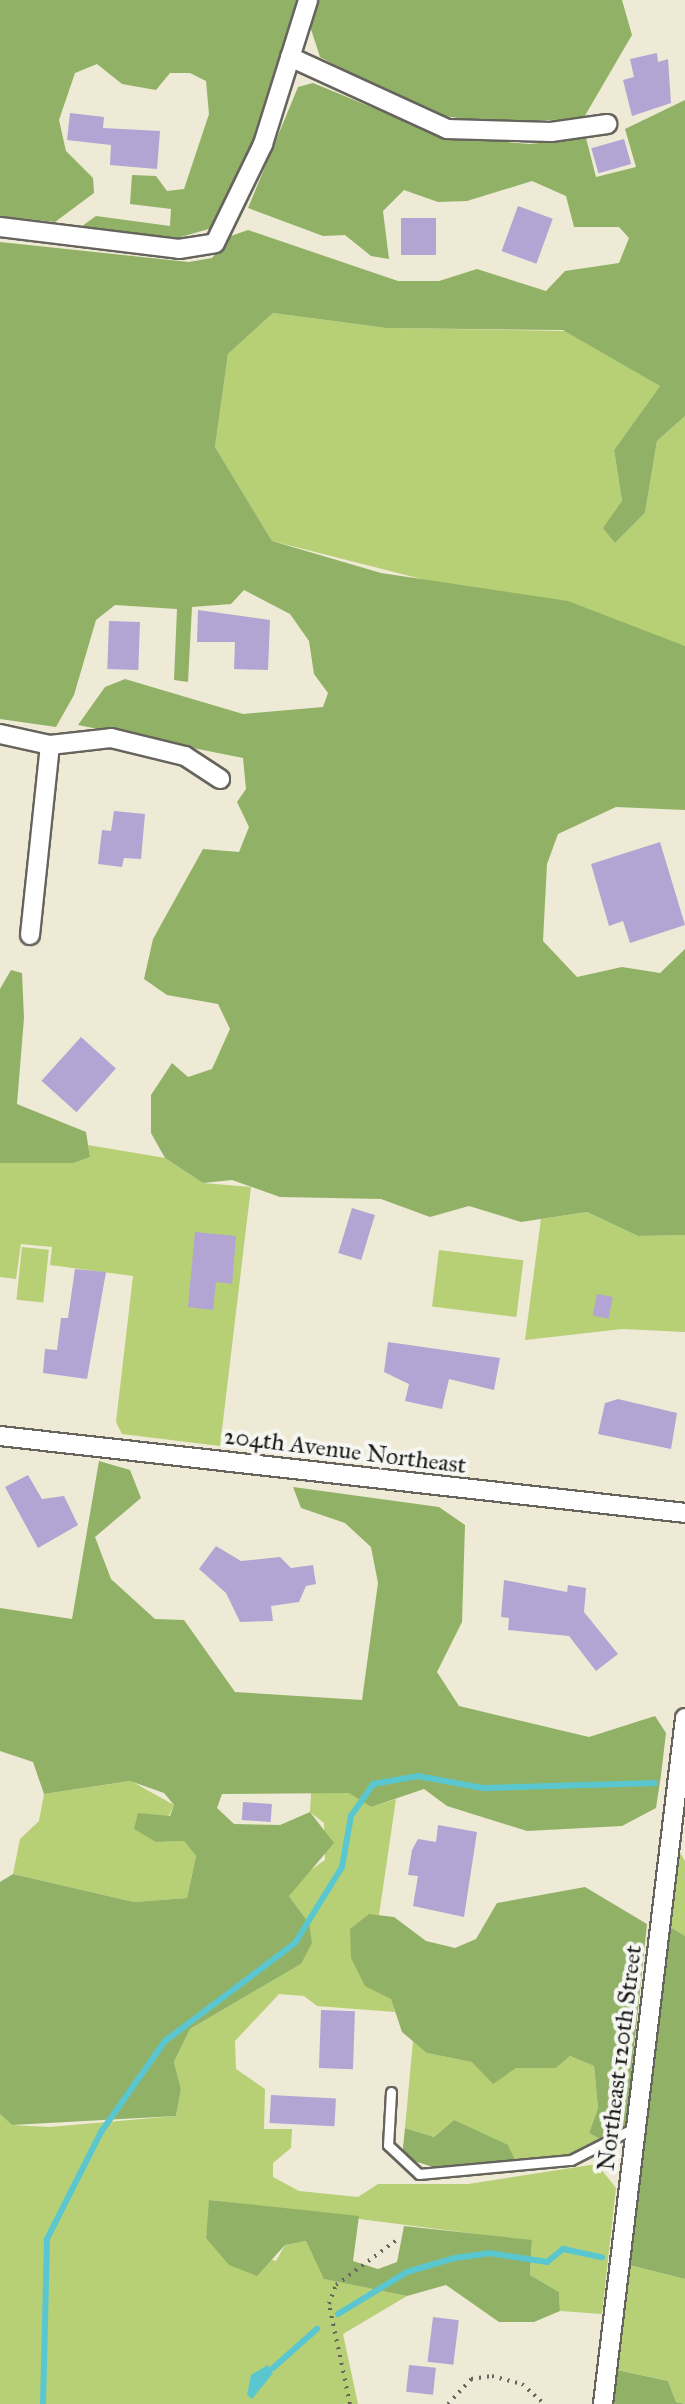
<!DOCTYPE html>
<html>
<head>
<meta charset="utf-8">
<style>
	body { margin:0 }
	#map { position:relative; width:685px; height:2404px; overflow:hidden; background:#eeead5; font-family:"IM FELL Great Primer",serif }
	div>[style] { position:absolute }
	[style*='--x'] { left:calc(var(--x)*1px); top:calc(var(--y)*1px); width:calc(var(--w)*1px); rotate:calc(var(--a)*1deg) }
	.green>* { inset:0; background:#b7cf75; transform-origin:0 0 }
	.forest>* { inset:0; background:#91b266 }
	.water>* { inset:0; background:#5ac7d0 }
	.stream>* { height:6px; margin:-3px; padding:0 3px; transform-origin:3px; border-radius:3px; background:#5ac7d0 }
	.building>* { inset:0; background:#b2a5d3; transform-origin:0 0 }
	.path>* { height:4px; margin-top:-2px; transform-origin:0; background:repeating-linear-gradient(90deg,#66645d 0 2px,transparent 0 8px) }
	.roads { filter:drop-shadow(2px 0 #66645d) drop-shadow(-2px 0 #66645d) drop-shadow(0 2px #66645d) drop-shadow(0 -2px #66645d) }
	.service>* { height:9px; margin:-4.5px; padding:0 4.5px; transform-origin:4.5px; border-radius:4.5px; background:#fff }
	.minor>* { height:18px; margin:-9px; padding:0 9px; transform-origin:9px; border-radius:9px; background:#fff }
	span { translate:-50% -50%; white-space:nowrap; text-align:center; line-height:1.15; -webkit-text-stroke:8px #f6f6f2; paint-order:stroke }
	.street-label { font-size:24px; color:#1c1c1c }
</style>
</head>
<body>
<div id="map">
	<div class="green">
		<i style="clip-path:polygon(273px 313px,386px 328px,569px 331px,660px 386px,614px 450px,622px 501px,615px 543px,645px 513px,657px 441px,685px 416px,685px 646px,272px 541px,215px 447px,228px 354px)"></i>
		<i style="clip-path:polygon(88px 1145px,165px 1158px,203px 1183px,251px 1187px,220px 1446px,122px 1434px,116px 1422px,133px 1276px,50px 1265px,52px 1247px,21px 1244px,16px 1279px,0 1277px,0 1163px,74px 1163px,90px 1157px)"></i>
		<i style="clip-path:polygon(587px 1212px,638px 1236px,685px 1235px,685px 1332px,622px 1329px,525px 1340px,541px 1219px)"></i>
		<i style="left:22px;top:1247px;width:27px;height:53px;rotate:6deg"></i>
		<i style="left:439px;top:1250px;width:85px;height:57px;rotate:7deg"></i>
		<i style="clip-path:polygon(131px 1781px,174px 1805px,156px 1842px,184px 1841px,196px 1856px,187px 1898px,134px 1902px,13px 1874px,20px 1839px,39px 1821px,44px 1794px)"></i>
		<i style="clip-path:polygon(311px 1793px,350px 1793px,371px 1807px,396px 1799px,379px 1915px,369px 1915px,395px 2012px,317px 2006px,304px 1996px,279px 1994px,235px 2041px,236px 2069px,265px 2089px,264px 2129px,292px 2129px,291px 2148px,273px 2163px,273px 2177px,299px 2191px,358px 2197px,378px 2184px,468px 2184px,597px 2164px,616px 2188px,602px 2314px,560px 2311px,559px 2292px,530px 2275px,532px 2241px,210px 2200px,206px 2238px,276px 2261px,285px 2245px,306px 2241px,325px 2279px,407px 2296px,343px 2334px,358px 2404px,0 2404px,0 2114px,12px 2125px,49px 2127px,176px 2116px,181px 2089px,174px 2062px,190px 2029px,301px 1964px,309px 1923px,289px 1896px,294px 1882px,325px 1860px,324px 1823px,310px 1812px)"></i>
		<i style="clip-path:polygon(679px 1851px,685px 1861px,685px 1936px,667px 1925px)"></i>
		<i style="clip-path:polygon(413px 2041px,428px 2053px,472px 2062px,556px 2068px,570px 2056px,594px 2066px,598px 2108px,589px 2133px,600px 2139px,574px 2154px,516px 2162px,454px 2120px,434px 2137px,405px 2128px)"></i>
		<i style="clip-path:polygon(629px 2265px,685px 2279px,685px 2404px,676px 2402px,668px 2381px,617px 2370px)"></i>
	</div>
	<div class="forest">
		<i style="clip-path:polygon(0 0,297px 0,232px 205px,212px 228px,167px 241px,78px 229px,96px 216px,170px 226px,171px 209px,130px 204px,132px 175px,156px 176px,167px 191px,184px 189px,209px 114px,206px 81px,190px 73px,170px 73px,156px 90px,122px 84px,97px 64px,75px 73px,59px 120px,66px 151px,93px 178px,94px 193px,55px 222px,0 216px)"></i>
		<i style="clip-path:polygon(316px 0,622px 0,632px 35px,583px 119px,483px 122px,426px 113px,320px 57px,309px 23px)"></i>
		<i style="clip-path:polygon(313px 83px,444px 137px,530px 144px,586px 138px,596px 177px,636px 167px,625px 129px,685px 100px,685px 416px,657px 441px,645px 513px,615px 543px,603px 528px,622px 501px,614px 450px,660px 386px,563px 330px,386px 328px,273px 313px,228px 354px,215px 447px,272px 541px,381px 573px,568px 601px,685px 646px,685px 810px,616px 807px,558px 834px,547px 864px,543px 941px,577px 977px,622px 967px,660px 973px,685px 949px,685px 1235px,638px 1236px,587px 1212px,521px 1222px,469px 1206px,430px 1217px,381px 1199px,280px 1197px,232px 1180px,203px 1183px,165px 1158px,151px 1133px,151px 1095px,172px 1063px,188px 1077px,212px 1069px,230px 1029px,218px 1004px,167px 995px,144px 979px,153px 939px,203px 849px,239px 852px,249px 827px,237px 802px,246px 789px,243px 758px,78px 725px,105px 687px,125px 679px,243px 714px,323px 707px,328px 693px,314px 674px,309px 641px,290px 614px,244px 590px,231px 604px,192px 607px,188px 682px,174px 680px,177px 609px,115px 605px,96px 620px,74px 695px,56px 727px,0 719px,0 242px,189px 262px,212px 258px,231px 236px,248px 230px,398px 281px,439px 281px,477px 269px,546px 291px,565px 271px,619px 263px,629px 238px,619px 227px,574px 227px,566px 196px,532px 181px,467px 201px,438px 202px,404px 190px,383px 211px,389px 259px,371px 256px,345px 235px,323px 236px,248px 208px,298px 87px)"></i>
		<i style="clip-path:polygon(11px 970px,22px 973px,24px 1018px,17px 1104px,86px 1132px,90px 1157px,74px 1163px,0 1163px,0 989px)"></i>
		<i style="clip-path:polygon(99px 1461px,130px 1470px,141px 1498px,95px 1537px,111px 1579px,155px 1619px,184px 1620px,235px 1692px,362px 1700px,378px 1583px,371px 1547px,345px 1523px,301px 1508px,293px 1487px,439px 1507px,465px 1525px,462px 1622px,437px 1672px,459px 1706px,589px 1737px,655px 1716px,666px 1733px,661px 1775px,656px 1808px,622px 1826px,527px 1831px,447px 1806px,424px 1789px,371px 1807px,349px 1793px,222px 1794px,217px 1808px,234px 1824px,280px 1825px,310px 1812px,334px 1843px,289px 1896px,309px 1923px,312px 1943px,301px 1964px,190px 2029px,174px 2062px,181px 2089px,176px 2116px,12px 2125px,0 2114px,0 1882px,13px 1874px,134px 1902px,187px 1898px,196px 1856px,184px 1841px,156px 1842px,134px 1829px,138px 1813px,170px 1816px,174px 1805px,164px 1793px,130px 1781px,44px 1794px,33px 1762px,0 1751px,0 1608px,72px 1619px)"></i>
		<i style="clip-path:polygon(585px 1887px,647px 1924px,626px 2125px,600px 2139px,589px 2133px,598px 2108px,594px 2066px,570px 2056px,556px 2068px,516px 2068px,493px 2084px,472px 2062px,427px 2053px,402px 2032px,391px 1999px,365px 1986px,351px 1958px,350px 1929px,369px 1914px,394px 1917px,426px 1941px,455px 1948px,476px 1939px,497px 1903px)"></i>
		<i style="clip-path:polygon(667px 1925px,685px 1936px,685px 2279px,629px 2265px)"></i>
		<i style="clip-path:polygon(454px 2120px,508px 2145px,516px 2162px,442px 2170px,402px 2157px,405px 2128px,434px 2137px)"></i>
		<i style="clip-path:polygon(209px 2200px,359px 2216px,353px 2261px,378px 2269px,397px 2262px,404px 2226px,532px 2240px,530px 2275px,559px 2292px,560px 2311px,534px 2322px,499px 2322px,446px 2285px,407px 2296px,324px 2279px,306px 2241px,285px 2245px,257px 2276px,229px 2265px,206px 2238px)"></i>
		<i style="clip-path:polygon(617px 2370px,668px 2381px,676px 2402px,685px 2404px,614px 2404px)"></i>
	</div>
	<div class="water">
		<i style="clip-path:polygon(268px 2365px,273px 2373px,252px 2399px,247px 2395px,251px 2375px)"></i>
	</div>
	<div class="stream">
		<i style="--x:338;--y:2314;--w:81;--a:-31.3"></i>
		<i style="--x:407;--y:2272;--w:50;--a:-16.3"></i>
		<i style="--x:455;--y:2258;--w:34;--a:-8"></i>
		<i style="--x:489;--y:2253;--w:59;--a:8.8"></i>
		<i style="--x:547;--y:2262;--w:21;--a:-39"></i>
		<i style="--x:563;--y:2249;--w:40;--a:12"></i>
		<i style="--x:273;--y:2368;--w:59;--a:-41.6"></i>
		<i style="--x:43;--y:2404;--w:165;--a:-88.6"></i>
		<i style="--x:47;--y:2239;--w:120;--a:-63.2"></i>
		<i style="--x:101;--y:2132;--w:111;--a:-54.9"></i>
		<i style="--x:165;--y:2041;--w:163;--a:-37"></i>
		<i style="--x:295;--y:1943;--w:89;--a:-58.3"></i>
		<i style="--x:342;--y:1867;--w:52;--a:-80"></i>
		<i style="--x:351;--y:1816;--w:39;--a:-55"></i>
		<i style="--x:373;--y:1784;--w:46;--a:-10.1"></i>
		<i style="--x:418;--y:1776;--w:66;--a:10.5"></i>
		<i style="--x:483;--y:1788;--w:172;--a:-1.7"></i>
	</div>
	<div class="building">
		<i style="clip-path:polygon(657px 53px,658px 62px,668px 59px,671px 103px,632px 116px,623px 80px,634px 77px,630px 59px)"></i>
		<i style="clip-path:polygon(70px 113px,104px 117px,103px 128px,160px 131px,157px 169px,110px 165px,111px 145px,67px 140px)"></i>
		<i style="left:624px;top:139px;width:26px;height:34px;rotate:74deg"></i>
		<i style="left:518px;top:206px;width:37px;height:48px;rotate:20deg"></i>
		<i style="left:436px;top:218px;width:37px;height:35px;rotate:90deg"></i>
		<i style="clip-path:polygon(198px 610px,270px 620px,268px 670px,234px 669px,235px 642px,197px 642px)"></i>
		<i style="left:109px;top:621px;width:31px;height:48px;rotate:2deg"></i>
		<i style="clip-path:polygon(114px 811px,145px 814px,141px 859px,124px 858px,122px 867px,98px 864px,102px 830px,111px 831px)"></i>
		<i style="clip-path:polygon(660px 842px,685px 925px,630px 943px,623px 921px,609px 926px,591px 864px)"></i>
		<i style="left:81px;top:1037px;width:47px;height:59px;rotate:42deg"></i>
		<i style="left:352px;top:1208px;width:24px;height:47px;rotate:17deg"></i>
		<i style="clip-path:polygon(195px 1232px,236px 1236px,232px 1284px,216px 1282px,213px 1310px,188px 1307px)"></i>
		<i style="clip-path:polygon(75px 1269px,106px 1272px,87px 1379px,43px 1373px,45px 1349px,57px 1350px,61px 1318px,68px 1318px)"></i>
		<i style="left:597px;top:1294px;width:16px;height:22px;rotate:11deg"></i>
		<i style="clip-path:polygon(388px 1342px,500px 1358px,494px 1390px,449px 1379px,442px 1409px,405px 1401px,409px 1384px,384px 1372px)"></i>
		<i style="clip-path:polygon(618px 1399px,677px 1413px,671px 1449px,598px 1434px,605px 1403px)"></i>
		<i style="clip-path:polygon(28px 1475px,42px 1499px,64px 1496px,78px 1525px,38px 1548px,5px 1487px)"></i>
		<i style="clip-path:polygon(216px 1546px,241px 1561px,280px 1557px,291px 1568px,313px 1565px,316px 1584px,306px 1586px,299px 1602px,271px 1606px,273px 1621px,240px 1622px,226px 1593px,199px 1569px)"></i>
		<i style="clip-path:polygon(504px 1580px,567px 1592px,568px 1585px,586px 1588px,584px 1612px,618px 1654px,596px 1671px,569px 1636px,508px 1630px,509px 1618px,501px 1617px)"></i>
		<i style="left:243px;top:1802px;width:29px;height:18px;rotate:4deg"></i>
		<i style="clip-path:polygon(438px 1825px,477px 1832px,464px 1917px,413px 1906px,418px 1876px,408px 1875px,412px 1850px,418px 1839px,436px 1842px)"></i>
		<i style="left:321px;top:2010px;width:34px;height:58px;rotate:2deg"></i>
		<i style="left:271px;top:2095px;width:65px;height:28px;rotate:3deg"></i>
		<i style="left:433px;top:2317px;width:26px;height:45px;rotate:7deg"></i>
		<i style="left:409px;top:2365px;width:27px;height:27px;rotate:6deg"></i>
	</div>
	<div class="path">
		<i style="--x:350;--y:2404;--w:102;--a:-101.9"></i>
		<i style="--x:329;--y:2304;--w:20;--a:-70"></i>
		<i style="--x:336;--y:2285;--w:77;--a:-36.6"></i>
		<i style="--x:448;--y:2404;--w:34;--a:-47"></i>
		<i style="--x:471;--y:2379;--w:21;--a:-8"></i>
		<i style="--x:492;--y:2376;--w:31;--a:15"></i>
		<i style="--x:522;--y:2384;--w:30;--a:42"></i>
	</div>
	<div class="roads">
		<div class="service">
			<i style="--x:391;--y:2092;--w:53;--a:93.2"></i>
			<i style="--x:388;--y:2145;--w:42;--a:43.1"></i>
			<i style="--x:419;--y:2174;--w:153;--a:-5.3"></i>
			<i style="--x:571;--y:2160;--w:73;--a:-26.9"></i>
		</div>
		<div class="minor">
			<i style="--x:290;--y:57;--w:173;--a:24.6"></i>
			<i style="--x:447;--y:129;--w:104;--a:1.7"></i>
			<i style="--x:551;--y:132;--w:57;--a:-8.1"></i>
			<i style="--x:0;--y:227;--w:180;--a:7"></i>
			<i style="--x:179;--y:249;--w:36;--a:-9"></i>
			<i style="--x:215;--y:243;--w:110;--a:-64.1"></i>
			<i style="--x:263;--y:144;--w:151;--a:-72.6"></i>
			<i style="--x:0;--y:734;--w:51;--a:12.4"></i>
			<i style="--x:50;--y:745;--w:61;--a:-6.5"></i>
			<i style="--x:111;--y:738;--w:76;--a:13.7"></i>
			<i style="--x:185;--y:756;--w:42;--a:33.3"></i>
			<i style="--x:30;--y:935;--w:191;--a:-84"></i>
			<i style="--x:0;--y:1436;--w:689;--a:6.41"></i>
			<i style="--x:603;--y:2404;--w:691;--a:-83.18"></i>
		</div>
	</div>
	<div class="street-label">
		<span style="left:345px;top:1451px;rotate:7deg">204th Avenue Northeast</span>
		<span style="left:620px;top:2058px;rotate:-83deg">Northeast 120th Street</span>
	</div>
</div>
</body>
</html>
